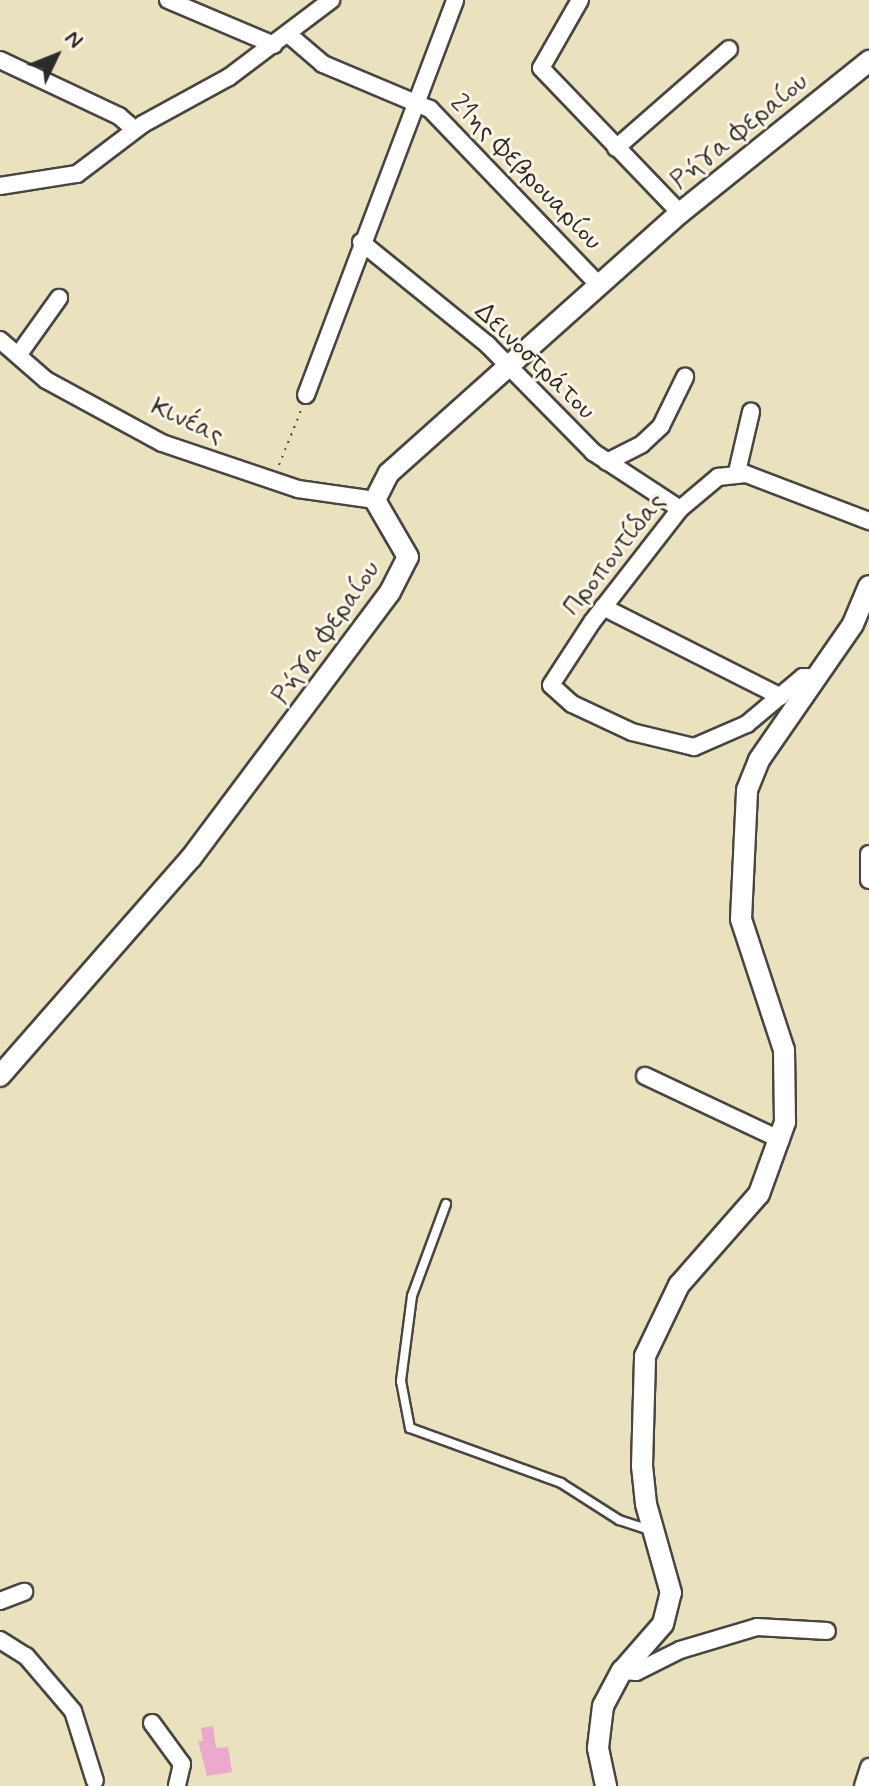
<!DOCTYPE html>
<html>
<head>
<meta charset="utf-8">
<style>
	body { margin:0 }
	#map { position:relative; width:869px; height:1786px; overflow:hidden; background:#eae1be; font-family:Mynerve,sans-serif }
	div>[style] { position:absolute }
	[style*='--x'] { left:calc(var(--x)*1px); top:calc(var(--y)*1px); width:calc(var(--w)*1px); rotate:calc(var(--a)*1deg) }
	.building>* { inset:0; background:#eba9ce }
	.path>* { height:2px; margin-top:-1px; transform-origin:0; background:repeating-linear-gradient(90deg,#484641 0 2px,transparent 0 8px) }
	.roads { filter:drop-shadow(2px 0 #484641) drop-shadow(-2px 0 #484641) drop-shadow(0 2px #484641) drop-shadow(0 -2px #484641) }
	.service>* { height:8px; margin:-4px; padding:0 4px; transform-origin:4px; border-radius:4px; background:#fff }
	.minor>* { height:16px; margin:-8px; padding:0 8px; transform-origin:8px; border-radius:8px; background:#fff }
	.tertiary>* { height:20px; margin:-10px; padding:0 10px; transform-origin:10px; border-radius:10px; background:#fff }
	span { translate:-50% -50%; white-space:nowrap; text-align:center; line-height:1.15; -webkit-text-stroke:6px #fcf5e5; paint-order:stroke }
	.street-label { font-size:26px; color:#2b2b2b }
	.north { position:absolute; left:16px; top:16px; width:80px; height:80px; -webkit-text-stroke:6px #fcf5e5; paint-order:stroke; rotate:47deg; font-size:22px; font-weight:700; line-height:32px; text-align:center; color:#2b2b2b }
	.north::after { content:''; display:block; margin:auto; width:28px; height:36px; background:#2b2b2b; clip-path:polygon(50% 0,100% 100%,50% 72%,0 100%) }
</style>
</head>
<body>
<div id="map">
	<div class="building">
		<i style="clip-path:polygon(213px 1726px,216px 1748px,228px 1747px,232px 1772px,207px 1776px,198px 1741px,203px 1741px,201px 1728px)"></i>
	</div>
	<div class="path">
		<i style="--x:279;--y:465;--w:61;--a:-68"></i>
	</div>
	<div class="roads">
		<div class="service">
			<i style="--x:446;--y:1204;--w:98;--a:110.3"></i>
			<i style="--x:412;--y:1296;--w:86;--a:97.4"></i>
			<i style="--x:401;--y:1381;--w:48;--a:79.2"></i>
			<i style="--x:410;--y:1428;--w:161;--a:20"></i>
			<i style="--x:561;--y:1483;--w:69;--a:32.5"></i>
			<i style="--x:619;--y:1520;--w:36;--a:18"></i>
		</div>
		<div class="minor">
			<i style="--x:168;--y:0;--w:115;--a:23"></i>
			<i style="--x:580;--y:0;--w:78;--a:119.8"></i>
			<i style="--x:541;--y:68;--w:201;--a:46.2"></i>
			<i style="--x:288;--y:34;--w:46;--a:40.6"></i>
			<i style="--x:323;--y:64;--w:116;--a:22.8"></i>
			<i style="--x:430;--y:109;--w:243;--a:46.2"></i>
			<i style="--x:0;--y:60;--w:132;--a:25.2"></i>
			<i style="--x:119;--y:116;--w:20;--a:41"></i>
			<i style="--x:616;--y:148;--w:150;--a:-41.2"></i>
			<i style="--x:0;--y:186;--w:78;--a:-8.9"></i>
			<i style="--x:77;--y:174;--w:83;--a:-37.1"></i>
			<i style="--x:143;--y:124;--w:98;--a:-28.7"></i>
			<i style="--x:229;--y:77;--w:128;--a:-37"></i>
			<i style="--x:361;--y:242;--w:164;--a:39"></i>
			<i style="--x:488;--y:345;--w:150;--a:45.5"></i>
			<i style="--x:593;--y:452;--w:104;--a:33.2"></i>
			<i style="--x:0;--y:340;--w:61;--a:41"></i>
			<i style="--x:46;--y:380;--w:132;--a:28.5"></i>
			<i style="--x:162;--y:443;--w:144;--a:18.7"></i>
			<i style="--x:298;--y:489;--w:78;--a:8.1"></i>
			<i style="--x:19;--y:354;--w:69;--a:-54.5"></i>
			<i style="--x:306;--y:395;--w:422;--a:-69.3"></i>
			<i style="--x:607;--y:462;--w:39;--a:-27"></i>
			<i style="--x:642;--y:444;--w:26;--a:-43"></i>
			<i style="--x:661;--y:426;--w:55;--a:-63.9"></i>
			<i style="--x:737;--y:472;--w:62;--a:-76.9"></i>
			<i style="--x:603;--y:607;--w:199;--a:26.8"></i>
			<i style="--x:817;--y:677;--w:14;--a:180"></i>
			<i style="--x:803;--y:677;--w:73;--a:140"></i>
			<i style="--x:747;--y:724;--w:58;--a:156.5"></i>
			<i style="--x:694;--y:747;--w:64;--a:-166.4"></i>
			<i style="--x:632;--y:732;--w:66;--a:-155"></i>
			<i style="--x:572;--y:704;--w:28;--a:-138"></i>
			<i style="--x:551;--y:685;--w:75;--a:-56.9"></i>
			<i style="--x:592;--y:622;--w:143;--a:-52.1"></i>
			<i style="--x:680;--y:509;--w:50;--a:-40.1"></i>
			<i style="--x:718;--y:477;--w:28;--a:-6"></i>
			<i style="--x:746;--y:474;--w:132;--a:20.9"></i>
			<i style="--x:869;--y:854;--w:26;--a:90"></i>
			<i style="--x:645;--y:1076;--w:150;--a:25.2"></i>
			<i style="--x:0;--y:1601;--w:26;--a:-21"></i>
			<i style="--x:0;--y:1640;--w:31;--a:32"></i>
			<i style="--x:26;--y:1656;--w:72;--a:49.5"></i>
			<i style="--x:73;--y:1711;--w:73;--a:72.6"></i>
			<i style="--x:622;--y:1671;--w:14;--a:4"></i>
			<i style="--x:636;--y:1672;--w:49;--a:-26.6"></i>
			<i style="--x:680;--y:1650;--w:80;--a:-16.6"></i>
			<i style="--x:757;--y:1627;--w:70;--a:3.3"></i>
			<i style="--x:152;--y:1723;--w:51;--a:53.8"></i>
			<i style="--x:182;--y:1764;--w:23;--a:103"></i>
			<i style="--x:863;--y:1786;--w:20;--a:-72"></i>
		</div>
		<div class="tertiary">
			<i style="--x:0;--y:1076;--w:290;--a:-48.8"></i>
			<i style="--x:191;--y:858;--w:332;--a:-53.2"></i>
			<i style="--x:390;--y:592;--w:39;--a:-63"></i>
			<i style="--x:408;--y:557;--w:66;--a:-120.1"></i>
			<i style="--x:375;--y:500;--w:30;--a:-63"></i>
			<i style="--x:389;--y:473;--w:390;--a:-41.8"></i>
			<i style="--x:680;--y:213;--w:243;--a:-38.8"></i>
			<i style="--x:606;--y:1786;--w:39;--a:-102"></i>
			<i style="--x:598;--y:1748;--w:42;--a:-83.2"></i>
			<i style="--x:603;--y:1706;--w:40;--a:-62"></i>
			<i style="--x:622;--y:1671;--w:62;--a:-48.9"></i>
			<i style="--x:663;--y:1624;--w:32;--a:-76"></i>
			<i style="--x:671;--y:1593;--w:92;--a:-105.7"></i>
			<i style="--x:646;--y:1504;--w:38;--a:-96"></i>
			<i style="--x:642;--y:1466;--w:110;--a:-88.4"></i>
			<i style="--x:645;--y:1356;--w:79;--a:-64.4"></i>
			<i style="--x:679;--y:1285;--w:121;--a:-48.7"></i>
			<i style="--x:759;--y:1194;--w:77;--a:-70.1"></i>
			<i style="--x:785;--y:1122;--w:72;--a:-90.8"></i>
			<i style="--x:784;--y:1050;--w:138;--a:-108.2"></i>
			<i style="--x:741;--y:919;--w:129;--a:-87.3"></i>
			<i style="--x:747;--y:790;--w:32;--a:-68"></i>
			<i style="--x:759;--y:760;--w:165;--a:-55.3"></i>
			<i style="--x:853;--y:624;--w:41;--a:-67.2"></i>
		</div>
	</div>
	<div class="street-label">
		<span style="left:740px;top:132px;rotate:-39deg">Ρήγα Φεραίου</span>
		<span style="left:525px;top:173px;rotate:46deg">21ης Φεβρουαρίου</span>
		<span style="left:534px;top:362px;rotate:44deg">Δεινοστράτου</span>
		<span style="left:187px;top:422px;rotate:24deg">Κινέας</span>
		<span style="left:615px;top:555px;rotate:-52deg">Προποντίδας</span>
		<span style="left:327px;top:633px;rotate:-55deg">Ρήγα Φεραίου</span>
	</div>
	<div class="north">N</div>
</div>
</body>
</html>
